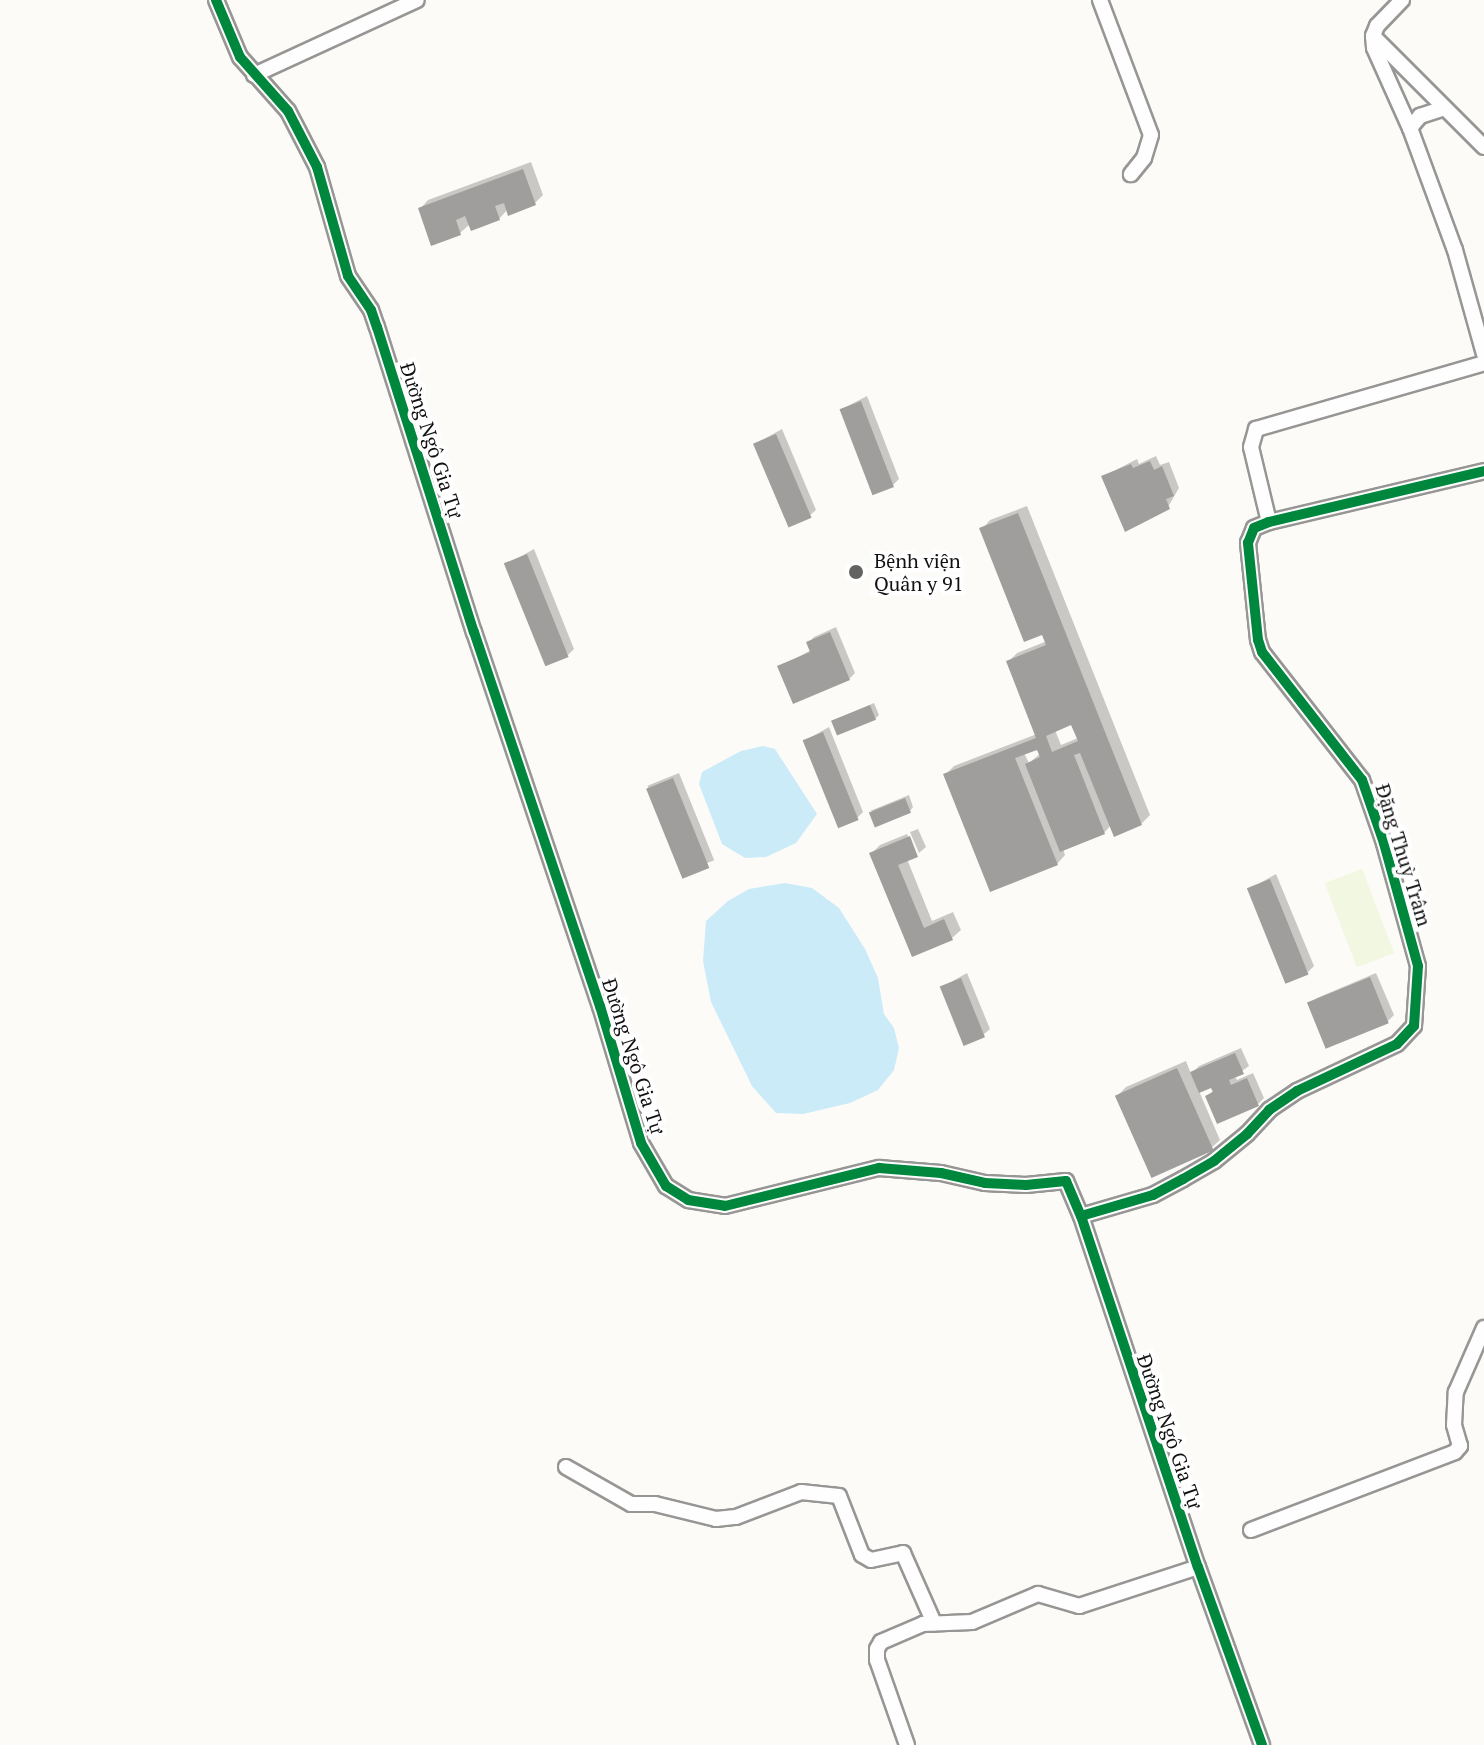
<!DOCTYPE html>
<html>
<head>
<meta charset="utf-8">
<style>
	body { margin:0 }
	#map { position:relative; width:1484px; height:1745px; overflow:hidden; background:#fcfbf7; font-family:"PT Serif",serif }
	div>[style] { position:absolute }
	[style*='--x'] { left:calc(var(--x)*1px); top:calc(var(--y)*1px); width:calc(var(--w)*1px); rotate:calc(var(--a)*1deg) }
	.pitch>* { inset:0; background:#f1f7e0; transform-origin:0 0 }
	.water>* { inset:0; background:#cbebf9 }
	.shadow>* { inset:0; background:#0003; transform-origin:0 0 }
	.building>* { inset:0; background:#a09e9c; transform-origin:0 0 }
	.roads { filter:drop-shadow(2px 0 #979695) drop-shadow(-2px 0 #979695) drop-shadow(0 2px #979695) drop-shadow(0 -2px #979695) }
	.street>* { height:14px; margin:-7px; padding:0 7px; transform-origin:7px; border-radius:7px; background:#fffefe }
	.cycleway>* { height:10px; margin:-5px; padding:0 5px; transform-origin:5px; border-radius:5px; background:#00873e }
	.dots>* { width:22px; height:22px; translate:-50% -50%; box-sizing:border-box; border:4px solid #fff; border-radius:50% }
	span { translate:-50% -50%; white-space:nowrap; text-align:center; line-height:1.15; -webkit-text-stroke:8px #fff; paint-order:stroke }
	.street-label { font-size:20px; color:#111 }
	.poi-label { font-size:20px; color:#111 }
	.left { translate:0 -50%; text-align:left }
</style>
</head>
<body>
<div id="map">
	<div class="pitch">
		<i style="left:1362px;top:869px;width:90px;height:40px;rotate:69deg"></i>
	</div>
	<div class="water">
		<i style="clip-path:polygon(763px 746px,775px 749px,817px 814px,796px 843px,766px 857px,745px 858px,722px 844px,699px 784px,702px 772px,741px 751px)"></i>
		<i style="clip-path:polygon(785px 883px,812px 888px,839px 908px,865px 949px,878px 978px,884px 1014px,894px 1028px,899px 1048px,894px 1070px,878px 1090px,850px 1103px,803px 1114px,776px 1113px,752px 1086px,711px 1002px,703px 961px,706px 921px,728px 901px,749px 889px)"></i>
	</div>
	<div class="shadow">
		<i style="clip-path:polygon(531px 162px,543px 195px,535px 203px,508px 209px,499px 219px,470px 224px,460px 233px,420px 209px,428px 200px)"></i>
		<i style="clip-path:polygon(867px 396px,899px 479px,893px 485px,842px 409px)"></i>
		<i style="clip-path:polygon(782px 429px,816px 510px,809px 516px,755px 444px)"></i>
		<i style="clip-path:polygon(1156px 456px,1160px 465px,1169px 462px,1179px 488px,1168px 507px,1104px 476px,1137px 459px,1139px 464px)"></i>
		<i style="clip-path:polygon(evenodd,1027px 506px,1150px 815px,1141px 824px,1111px 825px,1104px 833px,1063px 849px,1065px 855px,1057px 864px,945px 775px,954px 766px,1037px 734px,1008px 662px,1017px 653px,1047px 641px,982px 529px,990px 520px,1027px 506px,1072px 723px,1078px 738px,1061px 745px,1055px 730px,1072px 723px,1027px 506px,1038px 747px,1041px 753px,1029px 763px,1024px 753px,1038px 747px)"></i>
		<i style="clip-path:polygon(534px 549px,574px 649px,568px 655px,507px 564px)"></i>
		<i style="clip-path:polygon(836px 627px,855px 673px,849px 679px,780px 667px,811px 650px,808px 643px,814px 637px)"></i>
		<i style="clip-path:polygon(874px 703px,879px 715px,875px 719px,834px 720px)"></i>
		<i style="clip-path:polygon(829px 727px,863px 812px,857px 818px,806px 740px)"></i>
		<i style="left:679px;top:773px;width:94px;height:34px;rotate:68deg"></i>
		<i style="clip-path:polygon(909px 795px,913px 807px,910px 811px,870px 811px)"></i>
		<i style="clip-path:polygon(918px 829px,926px 847px,919px 853px,910px 832px)"></i>
		<i style="clip-path:polygon(907px 834px,915px 854px,918px 854px,907px 859px,932px 921px,953px 912px,961px 930px,952px 938px,913px 954px,871px 854px,880px 845px)"></i>
		<i style="clip-path:polygon(1276px 874px,1314px 966px,1308px 972px,1249px 889px)"></i>
		<i style="clip-path:polygon(967px 973px,990px 1029px,983px 1035px,942px 987px)"></i>
		<i style="clip-path:polygon(1376px 973px,1394px 1015px,1388px 1021px,1311px 1004px,1317px 998px)"></i>
		<i style="clip-path:polygon(1241px 1048px,1249px 1066px,1235px 1076px,1237px 1080px,1253px 1073px,1264px 1098px,1258px 1104px,1207px 1096px,1214px 1090px,1212px 1085px,1199px 1091px,1220px 1140px,1211px 1148px,1117px 1096px,1126px 1087px,1186px 1061px,1191px 1074px,1199px 1066px)"></i>
	</div>
	<div class="building">
		<i style="clip-path:polygon(523px 169px,536px 205px,508px 216px,504px 203px,495px 206px,500px 220px,471px 231px,465px 216px,456px 220px,461px 235px,431px 246px,418px 208px)"></i>
		<i style="left:861px;top:401px;width:92px;height:23px;rotate:69deg"></i>
		<i style="left:776px;top:434px;width:91px;height:25px;rotate:67deg"></i>
		<i style="clip-path:polygon(1150px 461px,1154px 470px,1162px 466px,1174px 496px,1166px 499px,1170px 509px,1125px 532px,1101px 476px,1131px 464px,1133px 468px)"></i>
		<i style="clip-path:polygon(evenodd,1018px 513px,1142px 825px,1114px 837px,1080px 753px,1074px 755px,1105px 834px,1060px 852px,1025px 764px,1040px 757px,1037px 750px,1015px 758px,1058px 865px,990px 892px,943px 774px,1036px 738px,1006px 661px,1046px 645px,1042px 635px,1024px 642px,979px 528px,1018px 513px,1071px 725px,1078px 741px,1052px 752px,1046px 736px,1071px 725px)"></i>
		<i style="left:527px;top:554px;width:111px;height:25px;rotate:68deg"></i>
		<i style="clip-path:polygon(830px 632px,850px 680px,793px 704px,777px 666px,810px 652px,806px 642px)"></i>
		<i style="left:870px;top:705px;width:16px;height:42px;rotate:68deg"></i>
		<i style="left:823px;top:732px;width:95px;height:22px;rotate:68deg"></i>
		<i style="left:673px;top:778px;width:97px;height:29px;rotate:68deg"></i>
		<i style="left:905px;top:798px;width:16px;height:39px;rotate:68deg"></i>
		<i style="clip-path:polygon(910px 836px,918px 857px,898px 865px,924px 928px,944px 919px,953px 940px,912px 957px,869px 853px)"></i>
		<i style="left:1270px;top:879px;width:103px;height:25px;rotate:68deg"></i>
		<i style="left:1370px;top:977px;width:50px;height:68px;rotate:68deg"></i>
		<i style="left:961px;top:978px;width:64px;height:23px;rotate:68deg"></i>
		<i style="clip-path:polygon(1235px 1053px,1244px 1074px,1229px 1080px,1231px 1085px,1247px 1078px,1259px 1106px,1217px 1124px,1205px 1096px,1213px 1092px,1211px 1088px,1199px 1093px,1190px 1072px)"></i>
		<i style="left:1177px;top:1068px;width:90px;height:68px;rotate:66deg"></i>
	</div>
	<div class="roads">
		<div class="street">
			<i style="--x:216;--y:0;--w:62;--a:67.2"></i>
			<i style="--x:240;--y:57;--w:72;--a:48.4"></i>
			<i style="--x:288;--y:111;--w:63;--a:62.6"></i>
			<i style="--x:317;--y:167;--w:113;--a:74.1"></i>
			<i style="--x:348;--y:276;--w:41;--a:55.9"></i>
			<i style="--x:371;--y:310;--w:18;--a:71"></i>
			<i style="--x:377;--y:327;--w:320;--a:72.4"></i>
			<i style="--x:474;--y:632;--w:395;--a:71.4"></i>
			<i style="--x:600;--y:1006;--w:143;--a:73.3"></i>
			<i style="--x:641;--y:1143;--w:50;--a:59.8"></i>
			<i style="--x:666;--y:1186;--w:26;--a:32"></i>
			<i style="--x:688;--y:1200;--w:37;--a:9"></i>
			<i style="--x:725;--y:1206;--w:159;--a:-13.9"></i>
			<i style="--x:879;--y:1168;--w:62;--a:4.6"></i>
			<i style="--x:941;--y:1173;--w:45;--a:12.8"></i>
			<i style="--x:985;--y:1183;--w:41;--a:2.8"></i>
			<i style="--x:1026;--y:1185;--w:40;--a:-5.7"></i>
			<i style="--x:1066;--y:1181;--w:38;--a:67"></i>
			<i style="--x:1081;--y:1216;--w:370;--a:71.6"></i>
			<i style="--x:1198;--y:1567;--w:189;--a:70.2"></i>
			<i style="--x:1100;--y:0;--w:144;--a:69.3"></i>
			<i style="--x:1151;--y:135;--w:24;--a:107"></i>
			<i style="--x:1144;--y:158;--w:21;--a:129"></i>
			<i style="--x:1402;--y:0;--w:36;--a:134"></i>
			<i style="--x:1377;--y:26;--w:11;--a:112"></i>
			<i style="--x:1373;--y:36;--w:12;--a:85"></i>
			<i style="--x:1374;--y:48;--w:88;--a:65.8"></i>
			<i style="--x:1410;--y:128;--w:130;--a:69.8"></i>
			<i style="--x:1455;--y:250;--w:108;--a:74.4"></i>
			<i style="--x:1373;--y:36;--w:157;--a:45"></i>
			<i style="--x:254;--y:75;--w:179;--a:-24.7"></i>
			<i style="--x:1410;--y:128;--w:16;--a:-50"></i>
			<i style="--x:1420;--y:116;--w:25;--a:-18"></i>
			<i style="--x:1269;--y:522;--w:77;--a:-103.5"></i>
			<i style="--x:1251;--y:447;--w:19;--a:-74"></i>
			<i style="--x:1256;--y:429;--w:237;--a:-16.1"></i>
			<i style="--x:1081;--y:1216;--w:75;--a:-16.3"></i>
			<i style="--x:1153;--y:1195;--w:34;--a:-28"></i>
			<i style="--x:1183;--y:1179;--w:36;--a:-30"></i>
			<i style="--x:1214;--y:1161;--w:43;--a:-39.3"></i>
			<i style="--x:1247;--y:1134;--w:33;--a:-47"></i>
			<i style="--x:1269;--y:1110;--w:34;--a:-34"></i>
			<i style="--x:1297;--y:1091;--w:110;--a:-25.2"></i>
			<i style="--x:1397;--y:1044;--w:25;--a:-47"></i>
			<i style="--x:1414;--y:1026;--w:60;--a:-86.2"></i>
			<i style="--x:1418;--y:966;--w:128;--a:-105.5"></i>
			<i style="--x:1384;--y:843;--w:67;--a:-109.2"></i>
			<i style="--x:1362;--y:780;--w:162;--a:-128"></i>
			<i style="--x:1262;--y:652;--w:13;--a:-108"></i>
			<i style="--x:1258;--y:640;--w:98;--a:-95.9"></i>
			<i style="--x:1248;--y:543;--w:16;--a:-68"></i>
			<i style="--x:1254;--y:528;--w:16;--a:-22"></i>
			<i style="--x:1269;--y:522;--w:221;--a:-13.3"></i>
			<i style="--x:566;--y:1467;--w:75;--a:29.6"></i>
			<i style="--x:631;--y:1504;--w:24;--a:0"></i>
			<i style="--x:655;--y:1504;--w:63;--a:13.8"></i>
			<i style="--x:716;--y:1519;--w:20;--a:-6"></i>
			<i style="--x:736;--y:1517;--w:70;--a:-21"></i>
			<i style="--x:801;--y:1492;--w:38;--a:6"></i>
			<i style="--x:839;--y:1496;--w:63;--a:68.7"></i>
			<i style="--x:862;--y:1555;--w:10;--a:29"></i>
			<i style="--x:871;--y:1560;--w:33;--a:-12"></i>
			<i style="--x:903;--y:1553;--w:77;--a:66.1"></i>
			<i style="--x:1251;--y:1530;--w:218;--a:-20.9"></i>
			<i style="--x:1455;--y:1452;--w:8;--a:-50"></i>
			<i style="--x:1460;--y:1446;--w:22;--a:-106"></i>
			<i style="--x:1454;--y:1425;--w:33;--a:-87"></i>
			<i style="--x:1456;--y:1392;--w:70;--a:-66.4"></i>
			<i style="--x:907;--y:1745;--w:90;--a:-109.4"></i>
			<i style="--x:877;--y:1660;--w:11;--a:-90"></i>
			<i style="--x:877;--y:1649;--w:8;--a:-60"></i>
			<i style="--x:881;--y:1642;--w:46;--a:-23.2"></i>
			<i style="--x:923;--y:1624;--w:49;--a:-2.3"></i>
			<i style="--x:972;--y:1622;--w:72;--a:-23"></i>
			<i style="--x:1038;--y:1594;--w:43;--a:16.3"></i>
			<i style="--x:1079;--y:1606;--w:125;--a:-18.1"></i>
		</div>
	</div>
	<div class="cycleway">
		<i style="--x:216;--y:0;--w:62;--a:67.2"></i>
		<i style="--x:240;--y:57;--w:72;--a:48.4"></i>
		<i style="--x:288;--y:111;--w:63;--a:62.6"></i>
		<i style="--x:317;--y:167;--w:113;--a:74.1"></i>
		<i style="--x:348;--y:276;--w:41;--a:55.9"></i>
		<i style="--x:371;--y:310;--w:18;--a:71"></i>
		<i style="--x:377;--y:327;--w:320;--a:72.4"></i>
		<i style="--x:474;--y:632;--w:395;--a:71.4"></i>
		<i style="--x:600;--y:1006;--w:143;--a:73.3"></i>
		<i style="--x:641;--y:1143;--w:50;--a:59.8"></i>
		<i style="--x:666;--y:1186;--w:26;--a:32"></i>
		<i style="--x:688;--y:1200;--w:37;--a:9"></i>
		<i style="--x:725;--y:1206;--w:159;--a:-13.9"></i>
		<i style="--x:879;--y:1168;--w:62;--a:4.6"></i>
		<i style="--x:941;--y:1173;--w:45;--a:12.8"></i>
		<i style="--x:985;--y:1183;--w:41;--a:2.8"></i>
		<i style="--x:1026;--y:1185;--w:40;--a:-5.7"></i>
		<i style="--x:1066;--y:1181;--w:38;--a:67"></i>
		<i style="--x:1081;--y:1216;--w:370;--a:71.6"></i>
		<i style="--x:1198;--y:1567;--w:189;--a:70.2"></i>
		<i style="--x:1081;--y:1216;--w:75;--a:-16.3"></i>
		<i style="--x:1153;--y:1195;--w:34;--a:-28"></i>
		<i style="--x:1183;--y:1179;--w:36;--a:-30"></i>
		<i style="--x:1214;--y:1161;--w:43;--a:-39.3"></i>
		<i style="--x:1247;--y:1134;--w:33;--a:-47"></i>
		<i style="--x:1269;--y:1110;--w:34;--a:-34"></i>
		<i style="--x:1297;--y:1091;--w:110;--a:-25.2"></i>
		<i style="--x:1397;--y:1044;--w:25;--a:-47"></i>
		<i style="--x:1414;--y:1026;--w:60;--a:-86.2"></i>
		<i style="--x:1418;--y:966;--w:128;--a:-105.5"></i>
		<i style="--x:1384;--y:843;--w:67;--a:-109.2"></i>
		<i style="--x:1362;--y:780;--w:162;--a:-128"></i>
		<i style="--x:1262;--y:652;--w:13;--a:-108"></i>
		<i style="--x:1258;--y:640;--w:98;--a:-95.9"></i>
		<i style="--x:1248;--y:543;--w:16;--a:-68"></i>
		<i style="--x:1254;--y:528;--w:16;--a:-22"></i>
		<i style="--x:1269;--y:522;--w:221;--a:-13.3"></i>
	</div>
	<div class="dots">
		<i style="left:856px;top:572px;background:#636362"></i>
	</div>
	<div class="street-label">
		<span style="left:432px;top:440px;rotate:72deg">Đường Ngô Gia Tự</span>
		<span style="left:1404px;top:855px;rotate:73deg">Đặng Thuỳ Trâm</span>
		<span style="left:634px;top:1056px;rotate:72deg">Đường Ngô Gia Tự</span>
		<span style="left:1170px;top:1431px;rotate:71deg">Đường Ngô Gia Tự</span>
	</div>
	<div class="poi-label">
		<span class="left" style="left:874px;top:572px">Bệnh viện<br>Quân y 91</span>
	</div>
</div>
</body>
</html>
